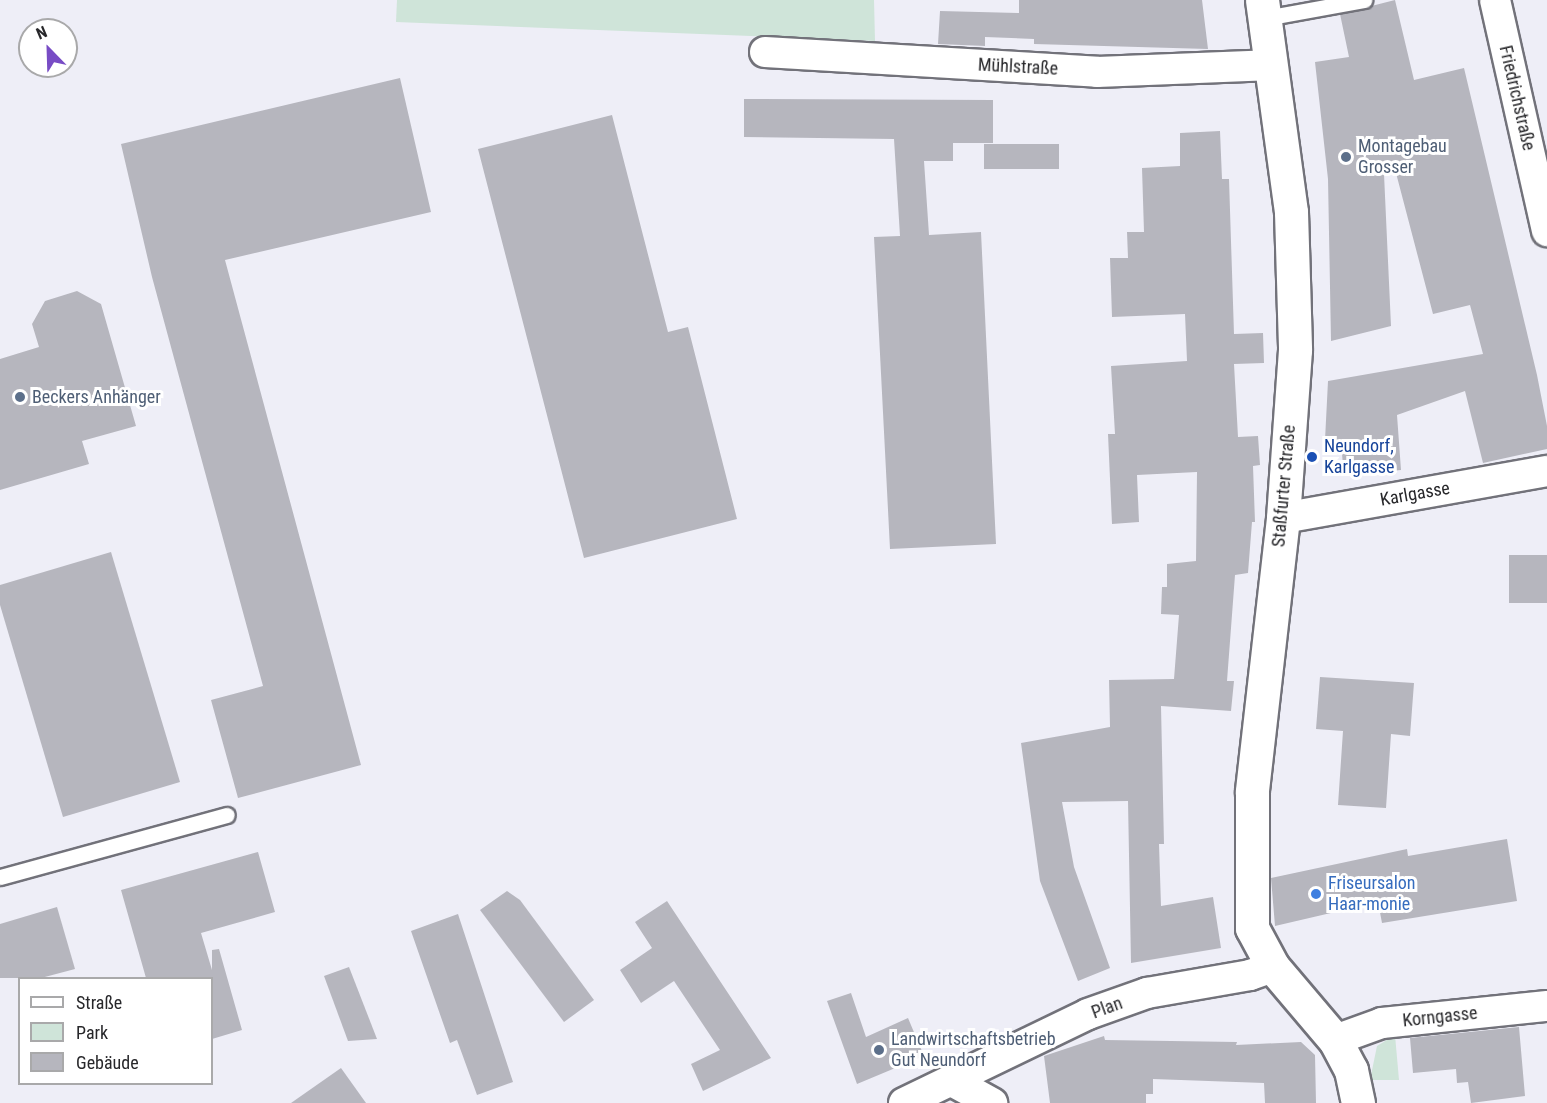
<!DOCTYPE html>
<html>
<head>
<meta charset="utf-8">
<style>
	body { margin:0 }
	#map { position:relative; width:1547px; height:1103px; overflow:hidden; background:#eeeef7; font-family:"Roboto Condensed",sans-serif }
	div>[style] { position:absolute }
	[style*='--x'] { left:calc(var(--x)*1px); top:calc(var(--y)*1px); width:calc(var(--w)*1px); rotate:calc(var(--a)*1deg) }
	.green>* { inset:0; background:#cfe4d9 }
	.building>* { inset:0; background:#b6b6be; transform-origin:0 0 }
	.roads { filter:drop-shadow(2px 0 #72727a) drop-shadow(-2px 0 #72727a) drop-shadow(0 2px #72727a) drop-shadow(0 -2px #72727a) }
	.lane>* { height:15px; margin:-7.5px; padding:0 7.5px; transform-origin:7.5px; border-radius:7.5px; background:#fff }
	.street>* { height:30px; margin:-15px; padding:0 15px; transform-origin:15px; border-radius:15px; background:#fff }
	.secondary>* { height:33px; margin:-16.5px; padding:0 16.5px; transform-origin:16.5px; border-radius:16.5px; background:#fff }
	.dots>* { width:16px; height:16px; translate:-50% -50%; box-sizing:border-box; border:3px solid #fff; border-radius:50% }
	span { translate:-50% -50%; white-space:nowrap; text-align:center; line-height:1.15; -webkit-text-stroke:6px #fff; paint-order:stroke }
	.street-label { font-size:18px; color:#27272a }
	.service-label { font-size:18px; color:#4e5e75 }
	.left { translate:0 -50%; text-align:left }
	.transit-label { font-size:18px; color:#164399 }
	.shop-label { font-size:18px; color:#366cbe }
	.legend { position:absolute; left:18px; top:977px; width:195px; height:108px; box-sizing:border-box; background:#fff; border:2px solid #a9a9aa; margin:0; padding:8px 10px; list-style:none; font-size:18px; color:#27272a }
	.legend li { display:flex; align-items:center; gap:12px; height:30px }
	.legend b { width:30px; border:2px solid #a9a9aa }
	.north { position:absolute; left:18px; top:18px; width:60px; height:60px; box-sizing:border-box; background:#fff; border:2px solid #a9a9aa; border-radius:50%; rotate:337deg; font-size:16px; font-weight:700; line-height:24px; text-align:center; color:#27272a }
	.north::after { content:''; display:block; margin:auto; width:21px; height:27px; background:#784cc5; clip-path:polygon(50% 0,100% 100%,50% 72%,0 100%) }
</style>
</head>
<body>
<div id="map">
	<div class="green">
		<i style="clip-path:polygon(397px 0,874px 0,875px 41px,396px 22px)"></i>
		<i style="clip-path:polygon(1395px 1035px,1399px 1080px,1370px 1080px,1377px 1046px)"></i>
	</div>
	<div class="building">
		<i style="clip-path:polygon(1019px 0,1202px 0,1208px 49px,1034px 44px,1034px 39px,985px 37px,985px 46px,938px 44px,940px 11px,1019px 13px)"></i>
		<i style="clip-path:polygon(1395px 0,1414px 80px,1464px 68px,1537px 375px,1547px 426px,1547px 449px,1483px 463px,1465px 391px,1397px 415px,1401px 470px,1351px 475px,1343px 466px,1341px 441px,1325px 440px,1328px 381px,1483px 354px,1470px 305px,1433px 314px,1396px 173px,1384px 174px,1391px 326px,1331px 341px,1328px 179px,1315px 62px,1349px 57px,1340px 14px)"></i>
		<i style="clip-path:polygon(400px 78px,431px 212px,225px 260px,361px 765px,238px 798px,211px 700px,263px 686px,152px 277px,121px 144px)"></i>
		<i style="clip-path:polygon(744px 99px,993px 100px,993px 143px,953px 143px,953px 161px,924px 161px,929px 235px,981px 232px,996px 544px,890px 549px,874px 237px,900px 236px,894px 139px,744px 137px)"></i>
		<i style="clip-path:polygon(612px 115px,668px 332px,688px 327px,737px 519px,584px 558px,478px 149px)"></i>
		<i style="clip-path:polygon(1220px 131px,1222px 179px,1229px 179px,1234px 334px,1263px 333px,1264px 363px,1234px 364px,1238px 437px,1258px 436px,1260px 465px,1253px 466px,1255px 522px,1252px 522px,1248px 573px,1235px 575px,1227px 681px,1234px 681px,1231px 711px,1161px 706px,1164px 844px,1159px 844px,1161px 906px,1213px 897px,1221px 948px,1131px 963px,1128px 801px,1062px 802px,1074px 867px,1110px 968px,1078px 981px,1040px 881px,1021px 743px,1110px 727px,1109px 680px,1174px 679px,1179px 615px,1161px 614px,1162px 587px,1167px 587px,1167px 564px,1196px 561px,1197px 472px,1137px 475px,1139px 522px,1112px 524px,1108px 434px,1115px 434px,1111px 366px,1187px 361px,1185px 314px,1112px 317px,1110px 258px,1128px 258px,1127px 232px,1144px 232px,1142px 168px,1180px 166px,1180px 133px)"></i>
		<i style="left:1059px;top:144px;width:25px;height:75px;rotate:90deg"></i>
		<i style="clip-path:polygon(77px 291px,101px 304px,136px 426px,82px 441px,89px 464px,0 490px,0 359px,39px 347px,32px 324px,45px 301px)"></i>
		<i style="clip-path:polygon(111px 552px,180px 782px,63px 817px,0 605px,0 585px)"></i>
		<i style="left:1547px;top:555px;width:48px;height:38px;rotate:90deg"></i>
		<i style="clip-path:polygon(1320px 677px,1414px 683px,1410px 736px,1391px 734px,1386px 808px,1338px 805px,1343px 731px,1316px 729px)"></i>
		<i style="clip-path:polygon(1507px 839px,1517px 901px,1382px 923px,1378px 902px,1275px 926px,1271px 878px,1407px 849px,1408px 856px)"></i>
		<i style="clip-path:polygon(258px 852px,275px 912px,201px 933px,212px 970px,212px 950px,219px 949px,242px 1030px,212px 1039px,212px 978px,146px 978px,121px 890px)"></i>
		<i style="clip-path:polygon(507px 891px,520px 900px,594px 1000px,564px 1022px,480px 910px)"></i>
		<i style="clip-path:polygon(667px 901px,771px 1058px,703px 1091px,691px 1064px,720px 1050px,674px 981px,641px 1003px,620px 970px,652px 948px,635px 922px)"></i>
		<i style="clip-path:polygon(57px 907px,75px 969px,41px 978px,0 978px,0 924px)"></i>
		<i style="clip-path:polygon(458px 914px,513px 1082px,477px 1095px,457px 1040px,450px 1043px,411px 931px)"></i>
		<i style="clip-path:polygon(349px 967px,377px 1039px,348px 1041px,324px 976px)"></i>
		<i style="clip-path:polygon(851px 993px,866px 1037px,908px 1018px,924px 1056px,857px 1084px,827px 1001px)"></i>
		<i style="clip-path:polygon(1519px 1027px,1525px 1096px,1471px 1103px,1468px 1082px,1457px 1083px,1456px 1069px,1413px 1073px,1410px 1038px)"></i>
		<i style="clip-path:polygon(1104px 1036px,1105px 1040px,1237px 1042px,1236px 1045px,1301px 1042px,1315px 1055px,1316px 1103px,1265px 1103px,1264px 1083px,1153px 1079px,1153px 1094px,1146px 1094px,1146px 1103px,1050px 1103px,1044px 1056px)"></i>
		<i style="clip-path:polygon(341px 1068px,366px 1103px,291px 1103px)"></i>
	</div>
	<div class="roads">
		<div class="lane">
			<i style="--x:1265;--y:18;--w:101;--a:-10.3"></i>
			<i style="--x:0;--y:877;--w:235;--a:-15.3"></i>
		</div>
		<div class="street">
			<i style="--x:1495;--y:0;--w:237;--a:77.3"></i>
			<i style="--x:765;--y:52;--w:333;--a:3.4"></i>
			<i style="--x:1097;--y:72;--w:175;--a:-2.3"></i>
			<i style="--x:1283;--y:518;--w:268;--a:-10.1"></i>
			<i style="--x:1335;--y:1040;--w:50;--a:-19.9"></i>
			<i style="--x:1382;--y:1023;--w:166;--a:-5.9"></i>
			<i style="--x:952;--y:1081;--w:46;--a:28.8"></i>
			<i style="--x:904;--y:1103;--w:204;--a:-25.8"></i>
			<i style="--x:1088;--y:1014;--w:63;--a:-19.6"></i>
			<i style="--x:1147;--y:993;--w:105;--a:-9.9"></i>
			<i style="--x:1250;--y:975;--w:24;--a:-19"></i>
		</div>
		<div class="secondary">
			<i style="--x:1262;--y:0;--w:214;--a:82.2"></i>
			<i style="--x:1291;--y:212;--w:138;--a:88.3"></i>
			<i style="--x:1295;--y:350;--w:168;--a:94.1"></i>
			<i style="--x:1283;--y:518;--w:276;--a:96.5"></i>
			<i style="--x:1252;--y:792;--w:136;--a:90"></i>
			<i style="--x:1252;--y:928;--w:44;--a:61.7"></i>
			<i style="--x:1273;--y:967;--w:96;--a:49.7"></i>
			<i style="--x:1335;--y:1040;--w:34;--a:62"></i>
			<i style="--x:1351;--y:1070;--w:34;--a:78"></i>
		</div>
	</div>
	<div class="dots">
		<i style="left:1346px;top:157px;background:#5c6f8a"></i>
		<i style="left:20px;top:397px;background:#5c6f8a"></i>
		<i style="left:1312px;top:457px;background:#1a4fb4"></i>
		<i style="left:1316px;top:894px;background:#3f7fe0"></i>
		<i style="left:879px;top:1050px;background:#5c6f8a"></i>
	</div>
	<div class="street-label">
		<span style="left:1018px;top:67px;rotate:3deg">Mühlstraße</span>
		<span style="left:1517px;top:98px;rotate:77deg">Friedrichstraße</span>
		<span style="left:1284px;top:486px;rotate:-85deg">Staßfurter Straße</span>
		<span style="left:1415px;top:494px;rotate:-10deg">Karlgasse</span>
		<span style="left:1107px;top:1008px;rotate:-20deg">Plan</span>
		<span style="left:1440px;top:1017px;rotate:-6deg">Korngasse</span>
	</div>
	<div class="service-label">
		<span class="left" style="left:1358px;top:157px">Montagebau<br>Grosser</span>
		<span class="left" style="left:32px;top:397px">Beckers Anhänger</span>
		<span class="left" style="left:891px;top:1050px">Landwirtschaftsbetrieb<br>Gut Neundorf</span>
	</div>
	<div class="transit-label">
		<span class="left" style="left:1324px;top:457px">Neundorf,<br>Karlgasse</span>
	</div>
	<div class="shop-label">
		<span class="left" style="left:1328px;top:894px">Friseursalon<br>Haar-monie</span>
	</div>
	<ul class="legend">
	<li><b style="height:8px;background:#fff"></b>Straße</li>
	<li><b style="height:16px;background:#cfe4d9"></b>Park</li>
	<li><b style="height:16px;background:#b6b6be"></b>Gebäude</li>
	</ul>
	<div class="north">N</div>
</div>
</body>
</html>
